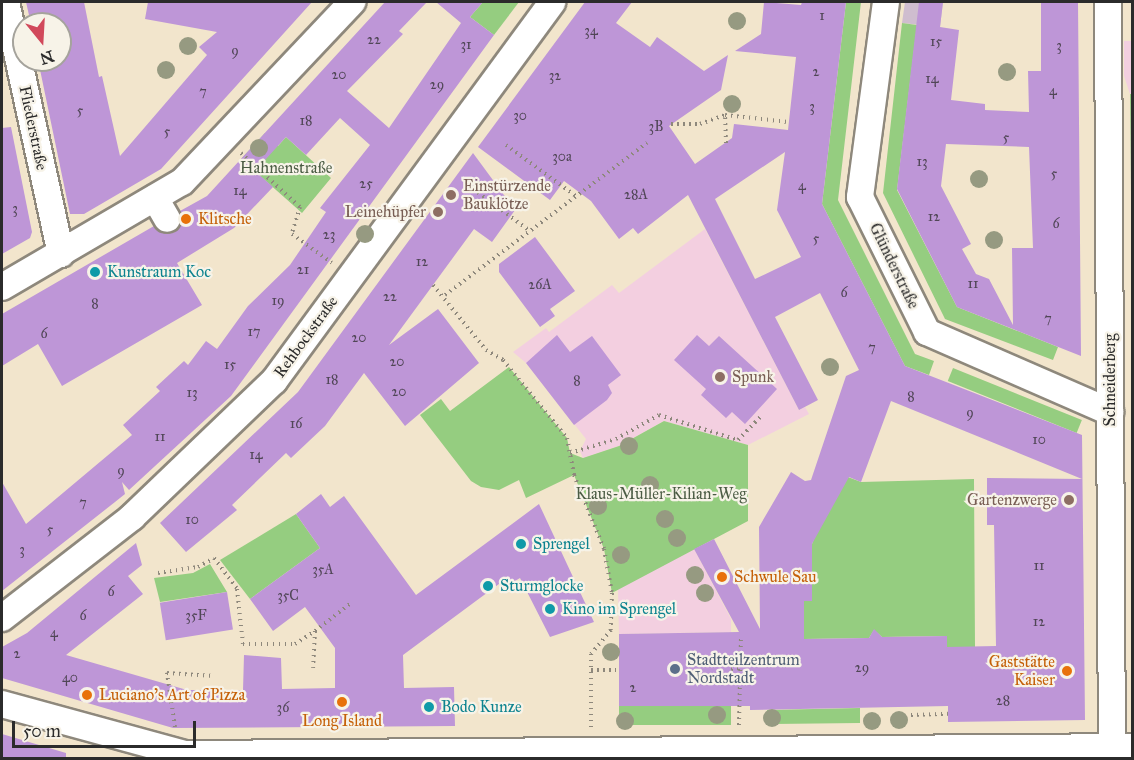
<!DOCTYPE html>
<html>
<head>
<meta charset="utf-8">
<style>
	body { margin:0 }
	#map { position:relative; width:1134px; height:760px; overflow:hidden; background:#f2e5cc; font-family:"IM FELL Great Primer",serif }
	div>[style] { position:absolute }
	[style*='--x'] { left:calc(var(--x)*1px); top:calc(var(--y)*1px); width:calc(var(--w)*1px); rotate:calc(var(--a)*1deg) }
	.built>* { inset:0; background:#f3cfe0 }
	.industrial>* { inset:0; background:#cfbdcf }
	.green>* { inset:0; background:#95cd80; transform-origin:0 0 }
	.building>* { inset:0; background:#be96d7; transform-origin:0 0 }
	.path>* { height:4px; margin-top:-2px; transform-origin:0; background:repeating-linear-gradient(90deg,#8e887c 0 1.5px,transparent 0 6px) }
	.roads { filter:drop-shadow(2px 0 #8e887c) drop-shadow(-2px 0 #8e887c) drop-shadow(0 2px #8e887c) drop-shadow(0 -2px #8e887c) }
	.minor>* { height:26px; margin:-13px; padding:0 13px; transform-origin:13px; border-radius:13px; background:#fff }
	.trees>* { width:18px; height:18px; margin:-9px; border-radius:50%; background:#969a81 }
	.dots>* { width:16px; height:16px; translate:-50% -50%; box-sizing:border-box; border:3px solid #f7f3e8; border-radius:50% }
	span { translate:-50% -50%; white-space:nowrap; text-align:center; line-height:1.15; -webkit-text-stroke:4.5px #f7f3e8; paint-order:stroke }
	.number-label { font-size:14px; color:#504656 }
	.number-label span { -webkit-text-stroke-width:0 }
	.street-label { font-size:16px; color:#2b2b2b }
	.park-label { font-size:16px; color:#4b5c44 }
	.education-label { font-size:16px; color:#785e54 }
	.left { translate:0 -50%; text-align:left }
	.right { translate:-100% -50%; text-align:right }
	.food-label { font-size:16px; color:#c56008 }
	.culture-label { font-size:16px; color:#0d838f }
	.service-label { font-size:16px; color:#4e5e75 }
	.frame { position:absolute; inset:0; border:3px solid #2b2b2b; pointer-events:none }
	.north { position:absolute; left:12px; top:12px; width:60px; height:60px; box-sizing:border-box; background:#f7f3e8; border:2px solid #a5a39c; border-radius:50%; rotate:162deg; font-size:16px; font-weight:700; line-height:24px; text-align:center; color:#2b2b2b }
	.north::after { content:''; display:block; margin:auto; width:21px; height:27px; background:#d1495b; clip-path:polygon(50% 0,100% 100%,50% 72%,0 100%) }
	.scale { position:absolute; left:12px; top:721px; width:184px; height:27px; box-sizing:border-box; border:3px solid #2b2b2b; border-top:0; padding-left:8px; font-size:18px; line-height:21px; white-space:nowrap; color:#2b2b2b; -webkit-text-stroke:4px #f7f3e8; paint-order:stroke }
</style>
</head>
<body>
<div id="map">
	<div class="built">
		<i style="clip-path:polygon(1124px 41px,1132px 41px,1132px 293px,1130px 94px,1124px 76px)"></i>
		<i style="clip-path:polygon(705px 229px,799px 410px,805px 407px,809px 414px,748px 445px,664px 421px,619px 446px,583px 458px,580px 451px,586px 439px,526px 363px,513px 352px,546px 328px,549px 332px,612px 285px,619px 293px)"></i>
		<i style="clip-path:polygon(694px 549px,731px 619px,731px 632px,619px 634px,618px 589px)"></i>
	</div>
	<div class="industrial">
		<i style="clip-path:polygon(905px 2px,943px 2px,940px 27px,902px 23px)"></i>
	</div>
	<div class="green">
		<i style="clip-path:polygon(483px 2px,519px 2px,494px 35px,470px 17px)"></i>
		<i style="clip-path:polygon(846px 2px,861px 2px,838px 200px,915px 354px,934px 361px,929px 375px,905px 366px,822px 204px)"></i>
		<i style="clip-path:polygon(902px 23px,917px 25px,897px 190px,957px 307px,1058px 347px,1053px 360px,945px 319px,883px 193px)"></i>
		<i style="clip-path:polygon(1130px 94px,1132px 94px,1132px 293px)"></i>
		<i style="clip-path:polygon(265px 133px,278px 146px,286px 137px,331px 178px,302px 213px,241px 159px)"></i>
		<i style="clip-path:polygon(509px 367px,567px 438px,570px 453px,583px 458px,619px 446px,664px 421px,748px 445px,748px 521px,612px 593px,604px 549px,574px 475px,526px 498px,519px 480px,499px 490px,481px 487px,471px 481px,420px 415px,441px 399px,450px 411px)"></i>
		<i style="left:953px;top:368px;width:139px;height:14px;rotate:22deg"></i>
		<i style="clip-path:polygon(840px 474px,861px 482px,974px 479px,975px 647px,947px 647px,947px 636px,882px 637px,874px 630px,869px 638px,804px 639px,799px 601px,812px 600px,812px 544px)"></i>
		<i style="clip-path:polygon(296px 514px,320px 548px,250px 599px,220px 560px)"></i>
		<i style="clip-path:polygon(210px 564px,227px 592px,160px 602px,154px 578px,193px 573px)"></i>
		<i style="left:619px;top:706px;width:112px;height:19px"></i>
		<i style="clip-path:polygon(860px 708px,860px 723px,773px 724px,767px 718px,767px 710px)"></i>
	</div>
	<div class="building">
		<i style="clip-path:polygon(26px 2px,84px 2px,99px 77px,102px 76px,120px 156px,207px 55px,199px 47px,217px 32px,145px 19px,148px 2px,312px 2px,161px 169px,84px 214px,70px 214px,38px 60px,60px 60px,60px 24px,31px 24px)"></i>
		<i style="clip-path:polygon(385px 2px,427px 2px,399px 31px,403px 34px,347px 91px,389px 128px,461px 23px,436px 2px,483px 2px,470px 17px,494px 35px,231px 396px,129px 490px,122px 482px,125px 494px,115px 502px,2px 591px,2px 482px,26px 524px,132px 435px,123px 425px,160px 391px,156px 387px,184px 361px,188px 365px,206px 341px,217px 349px,248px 306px,290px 265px,326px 212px,320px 208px,370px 145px,340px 118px,306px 155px,286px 137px,255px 171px,273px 187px,234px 228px,177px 263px,202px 305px,62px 386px,38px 344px,2px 366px,2px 314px,154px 226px,166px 234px,175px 232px,182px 220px,180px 211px,207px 196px)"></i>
		<i style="clip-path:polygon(evenodd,585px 2px,632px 2px,616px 23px,650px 47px,657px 37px,704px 71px,728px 55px,721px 90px,669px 126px,695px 164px,732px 138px,734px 124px,788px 130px,796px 57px,735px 51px,761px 34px,764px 2px,801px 5px,802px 2px,846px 2px,822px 204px,905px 366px,1082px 435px,1085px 720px,948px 722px,948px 706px,750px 710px,750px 706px,619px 706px,619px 634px,739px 632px,694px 549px,714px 539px,760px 629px,759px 527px,791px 472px,805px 481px,811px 480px,846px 376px,859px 370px,820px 293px,775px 317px,818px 400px,799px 410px,688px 195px,638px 234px,633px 228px,619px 239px,591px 201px,564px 181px,550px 200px,478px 147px,585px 2px,785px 152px,777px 210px,801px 257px,755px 279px,715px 199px,785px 152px,585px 2px,891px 401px,1082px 479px,987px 478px,987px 525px,994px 525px,996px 646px,947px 647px,947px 636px,882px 637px,874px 629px,869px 638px,804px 639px,804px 601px,812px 601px,812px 544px,849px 477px,861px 482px,891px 401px)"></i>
		<i style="clip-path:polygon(evenodd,919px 2px,943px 2px,940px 27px,959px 30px,951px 100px,985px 104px,985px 110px,1029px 112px,1028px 71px,1041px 71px,1041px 2px,1078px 2px,1081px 356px,957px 307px,897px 189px,919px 2px,946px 144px,1029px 147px,1033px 248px,1012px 248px,1013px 325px,989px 279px,976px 274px,962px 249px,971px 244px,941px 186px,946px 144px)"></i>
		<i style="clip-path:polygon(11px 127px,32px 232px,30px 238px,2px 254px,2px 128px)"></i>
		<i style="clip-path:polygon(473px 153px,515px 210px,492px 242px,474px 229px,389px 345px,438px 309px,479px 363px,405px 426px,364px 373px,325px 426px,291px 458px,286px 453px,232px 505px,237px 510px,186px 552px,160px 523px,298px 392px)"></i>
		<i style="clip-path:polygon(535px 237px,575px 291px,550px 309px,555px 316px,540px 327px,499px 272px,499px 264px)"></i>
		<i style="clip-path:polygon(557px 335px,570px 352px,592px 336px,621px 375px,608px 385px,612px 393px,607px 400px,574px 425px,526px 363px)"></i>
		<i style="clip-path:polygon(697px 335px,709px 346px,719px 336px,777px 389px,745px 424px,732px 412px,726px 418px,701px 395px,706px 389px,674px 360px)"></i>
		<i style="clip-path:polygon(321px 494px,330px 507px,344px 496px,416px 595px,539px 504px,594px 622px,550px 637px,520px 578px,510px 584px,507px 578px,403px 655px,404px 688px,454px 687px,455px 726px,173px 728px,2px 678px,2px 647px,27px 633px,136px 543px,142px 565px,128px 576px,143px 594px,66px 655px,187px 690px,243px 690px,244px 655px,281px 658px,282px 689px,335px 688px,335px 648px,305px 607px,273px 631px,250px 599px,320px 548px,296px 514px)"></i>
		<i style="left:227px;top:592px;width:38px;height:68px;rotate:81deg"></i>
		<i style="clip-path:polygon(2px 734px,66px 753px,66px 759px,2px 759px)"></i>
	</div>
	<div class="path">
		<i style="--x:671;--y:124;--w:29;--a:0"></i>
		<i style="--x:700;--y:124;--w:27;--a:-20"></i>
		<i style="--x:726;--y:143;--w:28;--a:-92"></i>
		<i style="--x:725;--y:115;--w:64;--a:6.2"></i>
		<i style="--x:506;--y:145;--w:88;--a:36.2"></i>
		<i style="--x:241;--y:153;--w:80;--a:42.5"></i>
		<i style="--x:300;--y:207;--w:28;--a:107"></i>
		<i style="--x:292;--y:234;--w:49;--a:35.9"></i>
		<i style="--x:473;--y:189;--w:71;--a:36.4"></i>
		<i style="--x:433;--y:285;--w:84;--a:50.8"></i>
		<i style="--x:486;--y:350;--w:20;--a:30"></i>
		<i style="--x:503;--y:360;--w:101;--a:50.6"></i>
		<i style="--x:567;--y:438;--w:38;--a:79"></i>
		<i style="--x:574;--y:475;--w:80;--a:67.9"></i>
		<i style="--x:604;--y:549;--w:45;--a:79.7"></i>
		<i style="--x:612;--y:593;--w:37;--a:92"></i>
		<i style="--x:611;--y:630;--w:31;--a:130"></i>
		<i style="--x:591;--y:654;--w:74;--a:90"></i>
		<i style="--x:445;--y:295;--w:253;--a:-37"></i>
		<i style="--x:570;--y:453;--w:48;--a:-16.9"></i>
		<i style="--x:616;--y:439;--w:49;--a:-29.2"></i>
		<i style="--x:659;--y:415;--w:83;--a:17.6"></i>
		<i style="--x:738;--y:440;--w:35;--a:-46"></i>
		<i style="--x:158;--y:573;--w:40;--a:-8.5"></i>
		<i style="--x:198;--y:567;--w:18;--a:-29"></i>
		<i style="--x:214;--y:558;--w:39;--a:53"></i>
		<i style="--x:237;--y:589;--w:55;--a:83.8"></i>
		<i style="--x:243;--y:644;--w:52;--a:0"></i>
		<i style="--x:295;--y:644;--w:24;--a:-33"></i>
		<i style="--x:315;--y:631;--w:37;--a:93"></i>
		<i style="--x:315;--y:631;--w:46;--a:-37.9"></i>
		<i style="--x:731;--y:669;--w:8;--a:-7"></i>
		<i style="--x:591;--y:670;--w:28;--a:0"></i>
		<i style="--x:911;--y:715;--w:37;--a:-2"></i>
		<i style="--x:739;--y:725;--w:88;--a:-88.7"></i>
		<i style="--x:175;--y:727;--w:55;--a:-98.4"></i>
		<i style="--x:167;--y:673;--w:47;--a:3.7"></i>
	</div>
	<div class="roads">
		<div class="minor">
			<i style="--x:6;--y:2;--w:258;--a:77.7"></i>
			<i style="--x:886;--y:2;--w:197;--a:97.6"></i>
			<i style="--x:860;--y:197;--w:151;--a:63.6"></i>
			<i style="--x:927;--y:332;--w:200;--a:23.6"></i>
			<i style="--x:1108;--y:2;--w:756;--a:89.7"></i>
			<i style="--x:155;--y:198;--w:24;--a:60"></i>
			<i style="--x:2;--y:287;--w:208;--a:-30.3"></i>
			<i style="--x:182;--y:182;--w:248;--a:-46.6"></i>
			<i style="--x:2;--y:618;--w:165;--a:-37.8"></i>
			<i style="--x:132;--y:517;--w:197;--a:-43.8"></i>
			<i style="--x:274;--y:381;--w:470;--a:-53.7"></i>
			<i style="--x:2;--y:704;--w:190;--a:15.3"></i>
			<i style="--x:185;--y:754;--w:947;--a:-0.42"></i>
		</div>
	</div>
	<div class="trees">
		<i style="left:737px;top:21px"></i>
		<i style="left:188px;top:46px"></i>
		<i style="left:166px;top:70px"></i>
		<i style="left:1007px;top:72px"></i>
		<i style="left:732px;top:104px"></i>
		<i style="left:259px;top:148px"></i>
		<i style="left:979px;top:179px"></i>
		<i style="left:365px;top:234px"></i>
		<i style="left:994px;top:240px"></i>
		<i style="left:830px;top:367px"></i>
		<i style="left:629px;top:446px"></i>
		<i style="left:650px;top:485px"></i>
		<i style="left:598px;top:506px"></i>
		<i style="left:665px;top:519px"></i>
		<i style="left:677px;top:538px"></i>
		<i style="left:621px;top:555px"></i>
		<i style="left:695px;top:575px"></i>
		<i style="left:705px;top:593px"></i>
		<i style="left:611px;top:652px"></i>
		<i style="left:717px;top:715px"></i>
		<i style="left:772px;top:718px"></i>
		<i style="left:899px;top:720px"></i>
		<i style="left:625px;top:721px"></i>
		<i style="left:872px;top:721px"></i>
	</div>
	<div class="dots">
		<i style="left:451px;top:195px;background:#8d6e63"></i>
		<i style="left:438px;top:212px;background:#8d6e63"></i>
		<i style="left:186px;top:219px;background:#e8710a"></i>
		<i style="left:95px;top:272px;background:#0f9aa8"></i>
		<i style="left:720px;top:377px;background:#8d6e63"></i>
		<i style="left:1069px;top:500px;background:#8d6e63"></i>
		<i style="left:521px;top:544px;background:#0f9aa8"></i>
		<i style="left:722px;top:577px;background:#e8710a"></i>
		<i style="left:488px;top:586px;background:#0f9aa8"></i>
		<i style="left:550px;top:609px;background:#0f9aa8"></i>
		<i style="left:675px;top:669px;background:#5c6f8a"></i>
		<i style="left:1067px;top:671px;background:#e8710a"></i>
		<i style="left:87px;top:695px;background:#e8710a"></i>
		<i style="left:342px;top:702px;background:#e8710a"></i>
		<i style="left:429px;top:707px;background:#0f9aa8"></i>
	</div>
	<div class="number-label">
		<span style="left:822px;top:16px">1</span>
		<span style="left:591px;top:31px">34</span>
		<span style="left:374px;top:40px">22</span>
		<span style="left:936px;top:42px">15</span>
		<span style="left:466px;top:45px">31</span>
		<span style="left:1059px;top:46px">3</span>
		<span style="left:235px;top:51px">9</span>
		<span style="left:816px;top:72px">2</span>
		<span style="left:339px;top:75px">20</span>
		<span style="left:555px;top:76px">32</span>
		<span style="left:932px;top:79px">14</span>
		<span style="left:437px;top:85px">29</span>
		<span style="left:1053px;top:91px">4</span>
		<span style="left:203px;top:92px">7</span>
		<span style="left:812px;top:107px">3</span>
		<span style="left:80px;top:111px">5</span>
		<span style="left:520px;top:116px">30</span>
		<span style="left:306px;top:121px">18</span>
		<span style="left:656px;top:127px">3B</span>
		<span style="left:167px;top:132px">5</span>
		<span style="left:1006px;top:138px">5</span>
		<span style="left:562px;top:157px">30a</span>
		<span style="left:922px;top:162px">13</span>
		<span style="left:1054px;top:174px">5</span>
		<span style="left:366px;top:184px">25</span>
		<span style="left:802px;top:186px">4</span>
		<span style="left:240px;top:191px">14</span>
		<span style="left:636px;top:195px">28A</span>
		<span style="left:15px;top:209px">3</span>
		<span style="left:934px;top:217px">12</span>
		<span style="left:1056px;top:224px">6</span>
		<span style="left:329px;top:235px">23</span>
		<span style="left:816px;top:239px">5</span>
		<span style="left:422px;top:262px">12</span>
		<span style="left:303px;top:270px">21</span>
		<span style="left:973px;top:284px">11</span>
		<span style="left:540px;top:285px">26A</span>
		<span style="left:844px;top:293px">6</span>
		<span style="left:390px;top:297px">22</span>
		<span style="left:278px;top:301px">19</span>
		<span style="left:95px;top:304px">8</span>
		<span style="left:1048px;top:319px">7</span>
		<span style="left:254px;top:332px">17</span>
		<span style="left:44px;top:334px">6</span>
		<span style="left:359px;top:338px">20</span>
		<span style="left:872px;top:348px">7</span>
		<span style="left:397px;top:362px">20</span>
		<span style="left:230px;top:365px">15</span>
		<span style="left:332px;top:380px">18</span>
		<span style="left:577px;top:381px">8</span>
		<span style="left:399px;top:392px">20</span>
		<span style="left:192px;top:393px">13</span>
		<span style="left:911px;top:397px">8</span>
		<span style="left:970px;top:413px">9</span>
		<span style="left:296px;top:424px">16</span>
		<span style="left:160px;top:437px">11</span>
		<span style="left:1039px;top:440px">10</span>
		<span style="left:256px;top:455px">14</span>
		<span style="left:121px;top:471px">9</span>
		<span style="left:83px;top:503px">7</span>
		<span style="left:192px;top:520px">10</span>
		<span style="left:50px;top:530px">5</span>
		<span style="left:22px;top:550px">3</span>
		<span style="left:1039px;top:566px">11</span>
		<span style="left:323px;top:570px">35A</span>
		<span style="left:111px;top:592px">6</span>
		<span style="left:288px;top:596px">35C</span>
		<span style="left:83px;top:616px">6</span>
		<span style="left:196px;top:616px">35F</span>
		<span style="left:1039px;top:622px">12</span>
		<span style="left:54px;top:633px">4</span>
		<span style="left:17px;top:654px">2</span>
		<span style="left:862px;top:668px">29</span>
		<span style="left:70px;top:678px">40</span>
		<span style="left:633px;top:688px">2</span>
		<span style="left:1003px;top:701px">28</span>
		<span style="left:283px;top:708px">36</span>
	</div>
	<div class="street-label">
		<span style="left:33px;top:128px;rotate:78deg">Fliederstraße</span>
		<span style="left:894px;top:266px;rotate:64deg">Glünderstraße</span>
		<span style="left:306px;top:337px;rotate:-54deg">Rehbockstraße</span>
		<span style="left:1110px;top:380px;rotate:-90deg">Schneiderberg</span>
	</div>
	<div class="park-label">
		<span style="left:286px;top:168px">Hahnenstraße</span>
		<span style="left:661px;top:494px">Klaus-Müller-Kilian-Weg</span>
	</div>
	<div class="education-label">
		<span class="left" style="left:463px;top:195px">Einstürzende<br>Bauklötze</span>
		<span class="right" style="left:426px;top:212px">Leinehüpfer</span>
		<span class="left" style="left:732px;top:377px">Spunk</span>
		<span class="right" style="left:1057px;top:500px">Gartenzwerge</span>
	</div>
	<div class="food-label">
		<span class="left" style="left:198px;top:219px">Klitsche</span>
		<span class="left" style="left:734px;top:577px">Schwule Sau</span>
		<span class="right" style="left:1055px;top:671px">Gaststätte<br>Kaiser</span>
		<span class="left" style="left:99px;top:695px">Luciano's Art of Pizza</span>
		<span style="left:342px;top:721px">Long Island</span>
	</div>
	<div class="culture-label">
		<span class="left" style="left:107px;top:272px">Kunstraum Koc</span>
		<span class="left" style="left:533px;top:544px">Sprengel</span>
		<span class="left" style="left:500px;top:586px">Sturmglocke</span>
		<span class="left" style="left:562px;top:609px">Kino im Sprengel</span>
		<span class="left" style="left:441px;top:707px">Bodo Kunze</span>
	</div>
	<div class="service-label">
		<span class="left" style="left:687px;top:669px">Stadtteilzentrum<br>Nordstadt</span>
	</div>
	<div class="frame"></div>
	<div class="north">N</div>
	<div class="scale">50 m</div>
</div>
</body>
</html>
